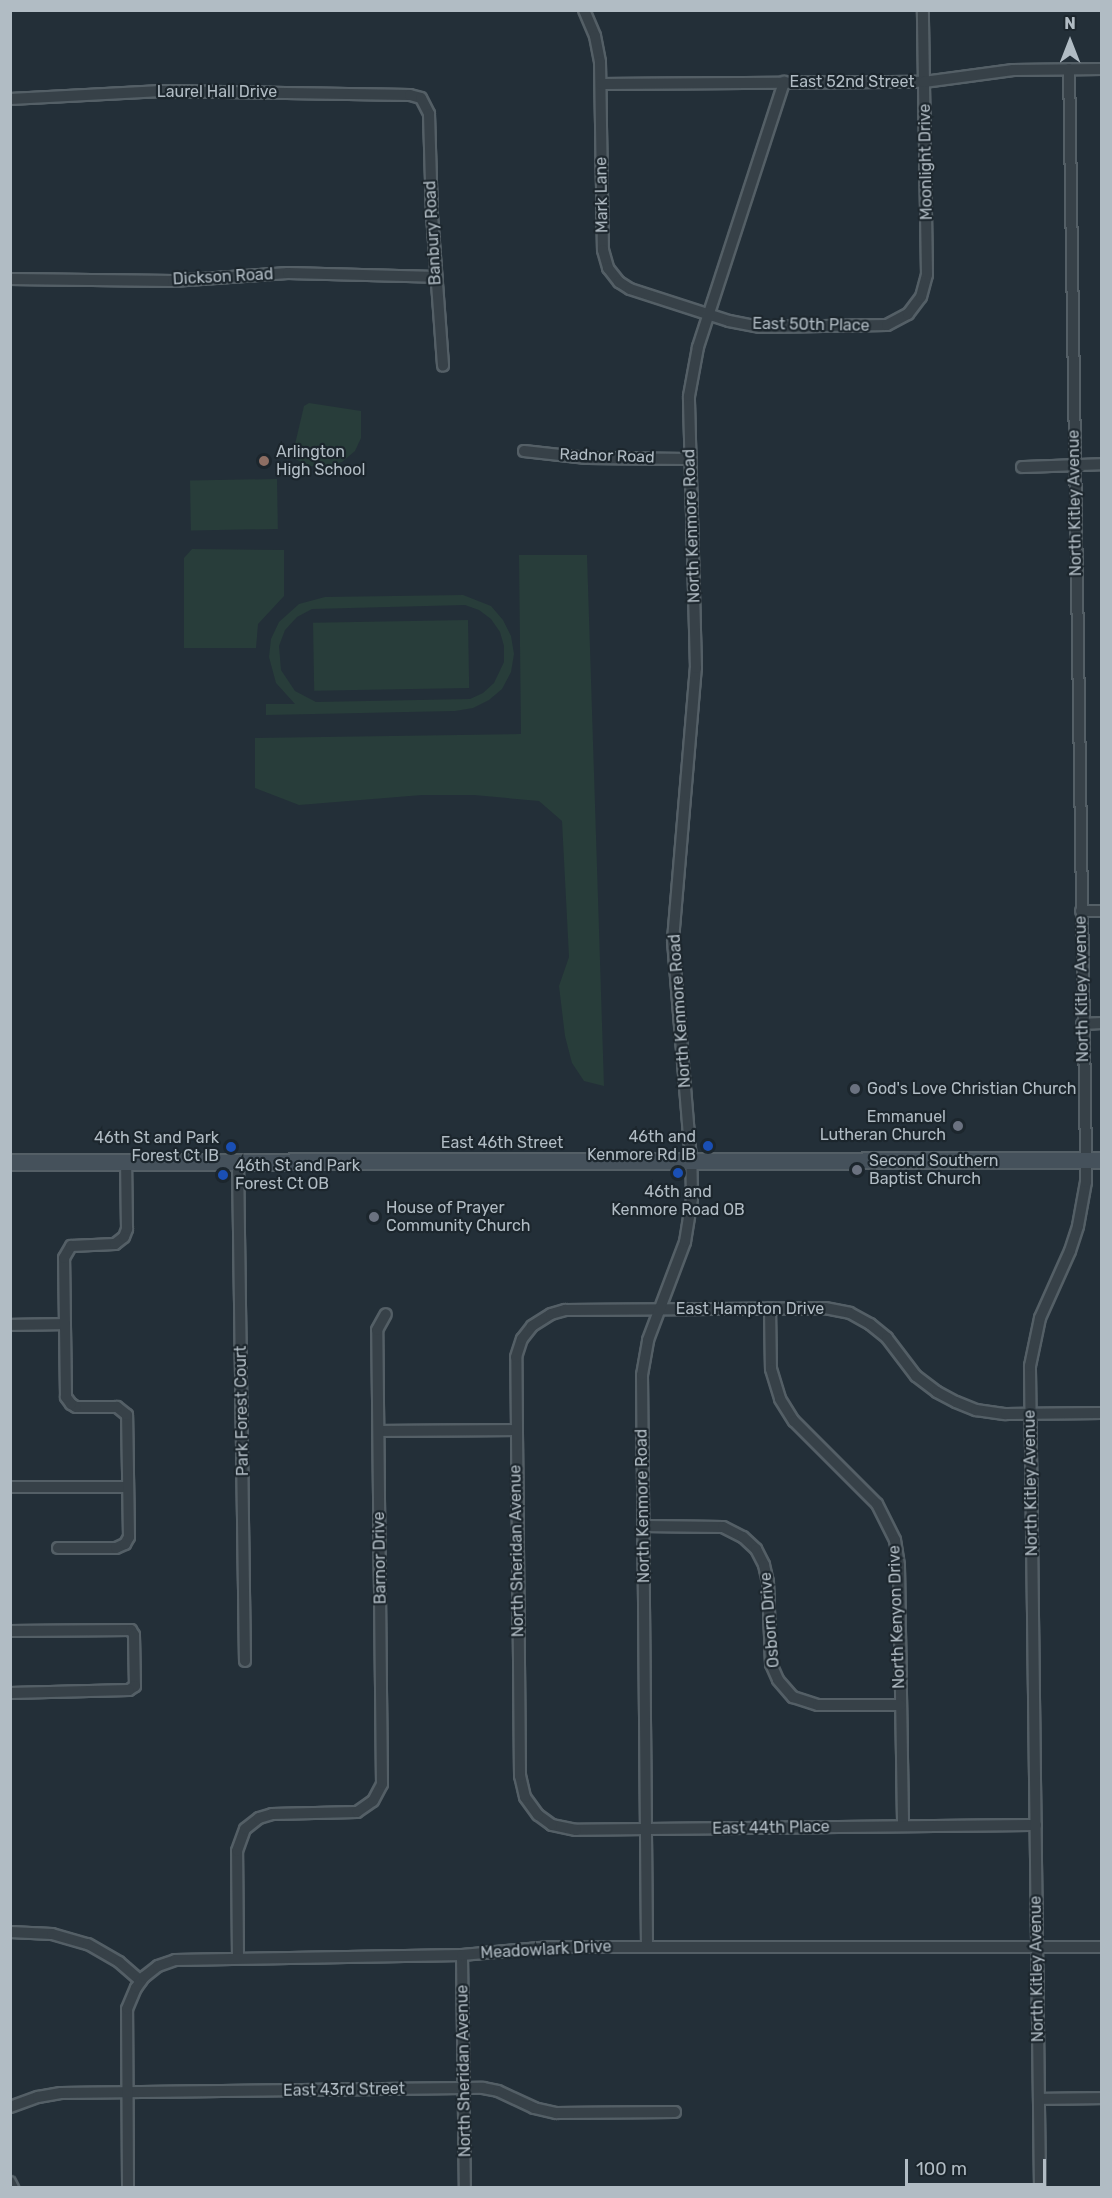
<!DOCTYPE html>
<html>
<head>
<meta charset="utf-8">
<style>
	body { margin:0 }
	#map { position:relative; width:1112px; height:2198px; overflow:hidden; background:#232f38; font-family:Rubik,sans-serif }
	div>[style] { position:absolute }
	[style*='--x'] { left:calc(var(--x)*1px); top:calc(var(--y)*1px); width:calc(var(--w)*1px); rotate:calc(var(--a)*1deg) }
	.green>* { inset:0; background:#283d3a; transform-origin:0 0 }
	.roads { filter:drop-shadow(2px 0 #545f66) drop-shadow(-2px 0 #545f66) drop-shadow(0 2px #545f66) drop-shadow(0 -2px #545f66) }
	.minor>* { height:10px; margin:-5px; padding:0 5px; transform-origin:5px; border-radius:5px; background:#374148 }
	.secondary>* { height:15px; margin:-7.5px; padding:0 7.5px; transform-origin:7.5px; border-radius:7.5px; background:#45515b }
	.dots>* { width:16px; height:16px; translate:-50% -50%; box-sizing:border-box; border:3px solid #1c262d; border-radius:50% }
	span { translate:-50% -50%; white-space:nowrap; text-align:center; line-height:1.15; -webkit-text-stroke:4.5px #1c262d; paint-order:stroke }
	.street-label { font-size:16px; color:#b1bcc4 }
	.poi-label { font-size:16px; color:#b1bcc4 }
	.left { translate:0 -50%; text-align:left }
	.right { translate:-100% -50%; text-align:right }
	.frame { position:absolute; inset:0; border:12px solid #b1bcc4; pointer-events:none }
	.north { position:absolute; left:1040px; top:12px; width:60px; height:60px; -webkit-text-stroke:4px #1c262d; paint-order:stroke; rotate:0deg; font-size:16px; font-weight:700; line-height:24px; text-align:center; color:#b1bcc4 }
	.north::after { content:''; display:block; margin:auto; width:21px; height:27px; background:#b1bcc4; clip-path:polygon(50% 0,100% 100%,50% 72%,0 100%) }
	.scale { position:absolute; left:905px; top:2159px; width:141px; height:27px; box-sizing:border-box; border:3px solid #b1bcc4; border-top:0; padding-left:8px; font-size:18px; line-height:21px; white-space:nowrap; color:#b1bcc4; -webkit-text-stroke:4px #1c262d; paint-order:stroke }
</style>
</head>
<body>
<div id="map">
	<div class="green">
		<i style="clip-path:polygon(309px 403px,361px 411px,361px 438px,355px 451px,342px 462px,326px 467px,308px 466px,292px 457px,304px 406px)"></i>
		<i style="left:277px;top:479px;width:50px;height:87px;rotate:89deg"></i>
		<i style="clip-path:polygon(192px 549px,284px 550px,284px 596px,258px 624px,256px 648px,184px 648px,184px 558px)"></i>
		<i style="clip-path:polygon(519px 555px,587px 555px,604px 1086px,584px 1081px,572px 1063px,565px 1036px,559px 986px,569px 957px,562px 821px,539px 801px,474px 795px,422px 795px,299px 805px,255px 788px,255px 738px,521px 734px)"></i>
		<i style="clip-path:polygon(evenodd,463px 595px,491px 606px,503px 620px,511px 636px,514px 654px,511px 672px,502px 689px,489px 700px,473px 708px,455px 711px,266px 715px,266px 704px,295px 704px,276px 683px,269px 657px,271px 639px,279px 622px,299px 604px,325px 597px,463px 595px,465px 605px,479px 610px,491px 619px,500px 632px,504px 646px,504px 662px,494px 683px,483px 693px,470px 699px,316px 702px,295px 691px,281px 670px,279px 646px,285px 630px,297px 617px,312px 609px,465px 605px)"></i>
		<i style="left:468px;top:620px;width:68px;height:155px;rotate:89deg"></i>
	</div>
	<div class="roads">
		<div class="minor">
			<i style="--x:584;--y:10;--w:28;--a:67"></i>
			<i style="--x:595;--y:36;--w:26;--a:79"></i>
			<i style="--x:600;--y:62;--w:188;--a:89.1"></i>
			<i style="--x:603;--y:250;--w:19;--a:74"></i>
			<i style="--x:608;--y:268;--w:18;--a:52"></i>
			<i style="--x:619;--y:282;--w:13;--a:32"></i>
			<i style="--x:630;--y:289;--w:104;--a:17.9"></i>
			<i style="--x:729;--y:321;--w:32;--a:11"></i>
			<i style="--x:760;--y:327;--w:127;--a:-0.9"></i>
			<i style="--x:887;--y:325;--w:24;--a:-28"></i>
			<i style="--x:908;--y:314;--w:21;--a:-53"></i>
			<i style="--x:921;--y:297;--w:23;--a:-75"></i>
			<i style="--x:927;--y:275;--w:265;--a:-90.9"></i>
			<i style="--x:601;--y:84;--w:323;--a:-0.4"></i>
			<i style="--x:924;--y:82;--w:90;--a:-7.7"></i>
			<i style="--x:1013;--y:70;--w:89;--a:-0.6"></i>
			<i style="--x:10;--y:99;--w:152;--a:-3"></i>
			<i style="--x:162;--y:91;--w:248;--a:0.9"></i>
			<i style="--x:410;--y:95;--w:11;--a:15"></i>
			<i style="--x:421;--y:98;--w:18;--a:63"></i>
			<i style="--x:429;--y:114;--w:101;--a:88.3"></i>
			<i style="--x:432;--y:215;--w:151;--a:85.8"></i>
			<i style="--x:10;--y:279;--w:163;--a:0.7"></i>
			<i style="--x:173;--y:281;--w:115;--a:-4"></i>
			<i style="--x:288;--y:273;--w:148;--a:1.5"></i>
			<i style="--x:524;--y:451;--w:63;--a:6.3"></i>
			<i style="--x:587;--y:458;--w:103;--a:0.6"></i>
			<i style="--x:1022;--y:467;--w:80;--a:-2.1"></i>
			<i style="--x:1081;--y:911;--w:21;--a:0"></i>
			<i style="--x:1082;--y:1024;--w:20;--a:-3"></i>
			<i style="--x:238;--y:1161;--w:500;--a:89.2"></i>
			<i style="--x:770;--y:1308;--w:61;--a:89.1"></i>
			<i style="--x:771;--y:1369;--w:31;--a:73"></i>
			<i style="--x:780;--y:1399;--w:26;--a:58"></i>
			<i style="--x:794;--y:1421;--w:117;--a:45"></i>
			<i style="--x:877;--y:1504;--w:40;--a:63.4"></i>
			<i style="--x:895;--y:1540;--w:26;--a:81"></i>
			<i style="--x:899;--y:1566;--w:260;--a:89.1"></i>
			<i style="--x:10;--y:1325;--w:55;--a:-1"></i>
			<i style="--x:379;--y:1431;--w:137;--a:-0.4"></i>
			<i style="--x:10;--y:1487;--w:118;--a:0"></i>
			<i style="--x:643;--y:1526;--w:80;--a:0.7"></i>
			<i style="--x:723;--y:1527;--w:22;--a:27"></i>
			<i style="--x:743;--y:1537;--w:18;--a:43"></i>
			<i style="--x:756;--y:1549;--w:18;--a:63"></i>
			<i style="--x:764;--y:1565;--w:17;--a:77"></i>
			<i style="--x:768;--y:1582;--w:82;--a:87.9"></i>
			<i style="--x:771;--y:1664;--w:17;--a:66"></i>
			<i style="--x:778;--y:1680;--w:23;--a:49"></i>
			<i style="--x:793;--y:1697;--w:26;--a:18"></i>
			<i style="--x:818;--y:1705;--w:83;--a:0"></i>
			<i style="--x:58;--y:1548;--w:58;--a:0"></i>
			<i style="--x:116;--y:1548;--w:10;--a:-24"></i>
			<i style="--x:125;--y:1544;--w:8;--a:-60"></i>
			<i style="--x:129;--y:1537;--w:122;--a:-90.9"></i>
			<i style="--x:127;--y:1415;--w:13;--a:-141"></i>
			<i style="--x:117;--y:1407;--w:41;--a:180"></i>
			<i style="--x:76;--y:1407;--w:6;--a:-149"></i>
			<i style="--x:71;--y:1404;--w:9;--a:-126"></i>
			<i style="--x:66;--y:1397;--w:139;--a:-90.8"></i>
			<i style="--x:64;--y:1258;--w:14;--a:-60"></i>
			<i style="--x:71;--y:1246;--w:44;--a:-2.6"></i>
			<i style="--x:115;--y:1244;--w:11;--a:-38"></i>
			<i style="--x:124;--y:1237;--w:9;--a:-69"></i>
			<i style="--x:127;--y:1229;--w:68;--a:-90.8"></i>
			<i style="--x:10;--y:1631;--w:121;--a:-0.5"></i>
			<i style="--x:131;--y:1630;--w:6;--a:59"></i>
			<i style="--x:134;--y:1635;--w:51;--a:88.9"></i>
			<i style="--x:135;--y:1686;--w:7;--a:146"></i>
			<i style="--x:129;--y:1690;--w:119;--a:178.6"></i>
			<i style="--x:1036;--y:1825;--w:460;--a:179.4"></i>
			<i style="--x:576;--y:1830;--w:25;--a:-168"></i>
			<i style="--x:552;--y:1825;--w:17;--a:-144"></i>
			<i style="--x:538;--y:1815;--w:22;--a:-126"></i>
			<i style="--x:525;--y:1797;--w:22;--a:-103"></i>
			<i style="--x:520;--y:1776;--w:419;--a:-90.5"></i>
			<i style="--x:516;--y:1357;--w:19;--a:-72"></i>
			<i style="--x:522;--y:1339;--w:16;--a:-52"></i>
			<i style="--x:532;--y:1326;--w:22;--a:-32"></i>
			<i style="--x:551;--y:1314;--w:15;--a:-16"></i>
			<i style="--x:565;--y:1310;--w:260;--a:-0.4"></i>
			<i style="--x:825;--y:1308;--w:25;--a:11"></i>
			<i style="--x:850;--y:1313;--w:23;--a:29"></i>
			<i style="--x:870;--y:1324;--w:22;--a:39"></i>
			<i style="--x:887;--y:1338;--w:48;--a:52.7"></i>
			<i style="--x:916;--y:1376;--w:26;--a:37"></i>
			<i style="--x:937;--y:1392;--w:21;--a:28"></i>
			<i style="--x:956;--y:1402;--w:22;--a:22"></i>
			<i style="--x:976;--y:1410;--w:30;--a:8"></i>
			<i style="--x:1006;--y:1414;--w:96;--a:-0.6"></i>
			<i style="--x:10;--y:1932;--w:42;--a:2.7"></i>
			<i style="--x:52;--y:1934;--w:37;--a:16"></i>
			<i style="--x:88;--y:1944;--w:36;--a:30"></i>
			<i style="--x:119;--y:1962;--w:29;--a:41"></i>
			<i style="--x:647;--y:1947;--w:572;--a:-90.5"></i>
			<i style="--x:642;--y:1375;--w:36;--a:-80"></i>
			<i style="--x:648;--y:1340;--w:105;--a:-69.3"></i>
			<i style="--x:685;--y:1242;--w:44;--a:-80.8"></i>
			<i style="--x:692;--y:1199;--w:39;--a:-91"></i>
			<i style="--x:691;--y:1160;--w:221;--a:-94.7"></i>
			<i style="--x:673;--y:940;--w:273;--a:-85.2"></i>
			<i style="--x:696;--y:668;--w:272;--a:-91.5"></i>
			<i style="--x:689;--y:396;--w:50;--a:-79.6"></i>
			<i style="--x:698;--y:347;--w:279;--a:-72"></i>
			<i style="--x:462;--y:1955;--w:233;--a:89.3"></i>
			<i style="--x:238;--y:1958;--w:107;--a:-90.5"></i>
			<i style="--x:237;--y:1851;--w:23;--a:-70"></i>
			<i style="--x:245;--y:1829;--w:18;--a:-38"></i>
			<i style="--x:259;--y:1818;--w:14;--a:-17"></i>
			<i style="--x:272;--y:1814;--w:85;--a:-1.3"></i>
			<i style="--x:357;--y:1812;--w:19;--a:-35"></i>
			<i style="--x:373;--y:1801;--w:19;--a:-62"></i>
			<i style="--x:382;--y:1784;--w:454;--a:-90.6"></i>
			<i style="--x:377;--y:1330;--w:18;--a:-61"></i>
			<i style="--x:1039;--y:2099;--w:63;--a:-0.9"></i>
			<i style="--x:10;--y:2107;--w:30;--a:-20"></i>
			<i style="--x:38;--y:2097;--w:23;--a:-10"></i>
			<i style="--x:61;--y:2093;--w:422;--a:-0.7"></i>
			<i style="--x:483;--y:2088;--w:15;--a:11"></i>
			<i style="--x:498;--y:2091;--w:40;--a:25"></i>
			<i style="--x:534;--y:2108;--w:23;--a:13"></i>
			<i style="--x:556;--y:2113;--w:119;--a:-0.5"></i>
			<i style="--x:10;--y:2182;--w:7;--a:63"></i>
			<i style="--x:128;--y:2188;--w:179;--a:-90.3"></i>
			<i style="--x:127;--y:2009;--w:23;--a:-67"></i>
			<i style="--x:136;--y:1988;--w:14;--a:-54"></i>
			<i style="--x:144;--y:1977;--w:18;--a:-38"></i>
			<i style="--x:158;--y:1966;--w:18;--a:-19"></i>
			<i style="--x:175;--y:1960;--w:287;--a:-1"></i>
			<i style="--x:462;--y:1955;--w:89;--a:-5.1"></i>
			<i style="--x:551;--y:1947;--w:551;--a:0"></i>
			<i style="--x:1040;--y:2188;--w:822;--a:-90.7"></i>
			<i style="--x:1030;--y:1366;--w:49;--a:-78.2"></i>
			<i style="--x:1040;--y:1318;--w:73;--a:-65.9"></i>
			<i style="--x:1070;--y:1251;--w:26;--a:-72"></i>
			<i style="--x:1078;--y:1226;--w:45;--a:-79.7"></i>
			<i style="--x:1086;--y:1182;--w:22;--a:-90"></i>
			<i style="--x:1086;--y:1160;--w:1091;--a:-90.89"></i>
		</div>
		<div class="secondary">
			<i style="--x:10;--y:1162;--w:1092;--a:-0.1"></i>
		</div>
	</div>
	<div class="dots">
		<i style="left:264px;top:461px;background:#8d6e63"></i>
		<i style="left:855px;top:1089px;background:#6b7280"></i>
		<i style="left:958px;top:1126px;background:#6b7280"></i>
		<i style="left:708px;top:1146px;background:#1a4fb4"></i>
		<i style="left:231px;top:1147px;background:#1a4fb4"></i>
		<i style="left:857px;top:1170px;background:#6b7280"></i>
		<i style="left:678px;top:1173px;background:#1a4fb4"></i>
		<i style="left:223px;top:1175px;background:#1a4fb4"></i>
		<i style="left:374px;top:1217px;background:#6b7280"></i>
	</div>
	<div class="street-label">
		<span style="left:852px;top:82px">East 52nd Street</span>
		<span style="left:217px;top:92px">Laurel Hall Drive</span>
		<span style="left:926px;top:162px;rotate:-91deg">Moonlight Drive</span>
		<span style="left:602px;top:195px;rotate:-91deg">Mark Lane</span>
		<span style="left:433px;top:233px;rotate:-93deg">Banbury Road</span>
		<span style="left:223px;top:277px;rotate:-3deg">Dickson Road</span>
		<span style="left:811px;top:325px;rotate:1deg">East 50th Place</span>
		<span style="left:607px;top:456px;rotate:2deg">Radnor Road</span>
		<span style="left:1075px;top:503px;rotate:-91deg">North Kitley Avenue</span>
		<span style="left:692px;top:526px;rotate:-92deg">North Kenmore Road</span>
		<span style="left:1082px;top:989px;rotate:-91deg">North Kitley Avenue</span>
		<span style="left:680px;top:1011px;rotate:-94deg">North Kenmore Road</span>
		<span style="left:502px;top:1143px">East 46th Street</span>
		<span style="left:750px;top:1309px">East Hampton Drive</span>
		<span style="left:242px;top:1411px;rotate:-91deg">Park Forest Court</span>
		<span style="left:1031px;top:1483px;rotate:-91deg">North Kitley Avenue</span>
		<span style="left:643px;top:1506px;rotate:-91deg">North Kenmore Road</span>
		<span style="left:517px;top:1551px;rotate:-91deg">North Sheridan Avenue</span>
		<span style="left:380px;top:1558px;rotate:-91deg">Barnor Drive</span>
		<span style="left:897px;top:1617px;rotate:-92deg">North Kenyon Drive</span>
		<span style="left:770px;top:1620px;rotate:-95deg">Osborn Drive</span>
		<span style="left:771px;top:1828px;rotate:-1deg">East 44th Place</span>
		<span style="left:546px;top:1950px;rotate:-3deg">Meadowlark Drive</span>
		<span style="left:1037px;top:1969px;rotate:-91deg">North Kitley Avenue</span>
		<span style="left:464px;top:2071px;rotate:-91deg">North Sheridan Avenue</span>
		<span style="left:344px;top:2090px;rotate:-1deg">East 43rd Street</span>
	</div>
	<div class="poi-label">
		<span class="left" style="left:276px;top:461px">Arlington<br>High School</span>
		<span class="left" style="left:867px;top:1089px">God's Love Christian Church</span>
		<span class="right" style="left:946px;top:1126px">Emmanuel<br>Lutheran Church</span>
		<span class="right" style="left:696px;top:1146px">46th and<br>Kenmore Rd IB</span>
		<span class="right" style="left:219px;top:1147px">46th St and Park<br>Forest Ct IB</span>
		<span class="left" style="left:869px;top:1170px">Second Southern<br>Baptist Church</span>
		<span class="left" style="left:235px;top:1175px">46th St and Park<br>Forest Ct OB</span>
		<span style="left:678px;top:1201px">46th and<br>Kenmore Road OB</span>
		<span class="left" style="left:386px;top:1217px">House of Prayer<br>Community Church</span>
	</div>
	<div class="frame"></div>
	<div class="north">N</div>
	<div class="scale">100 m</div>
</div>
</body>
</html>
